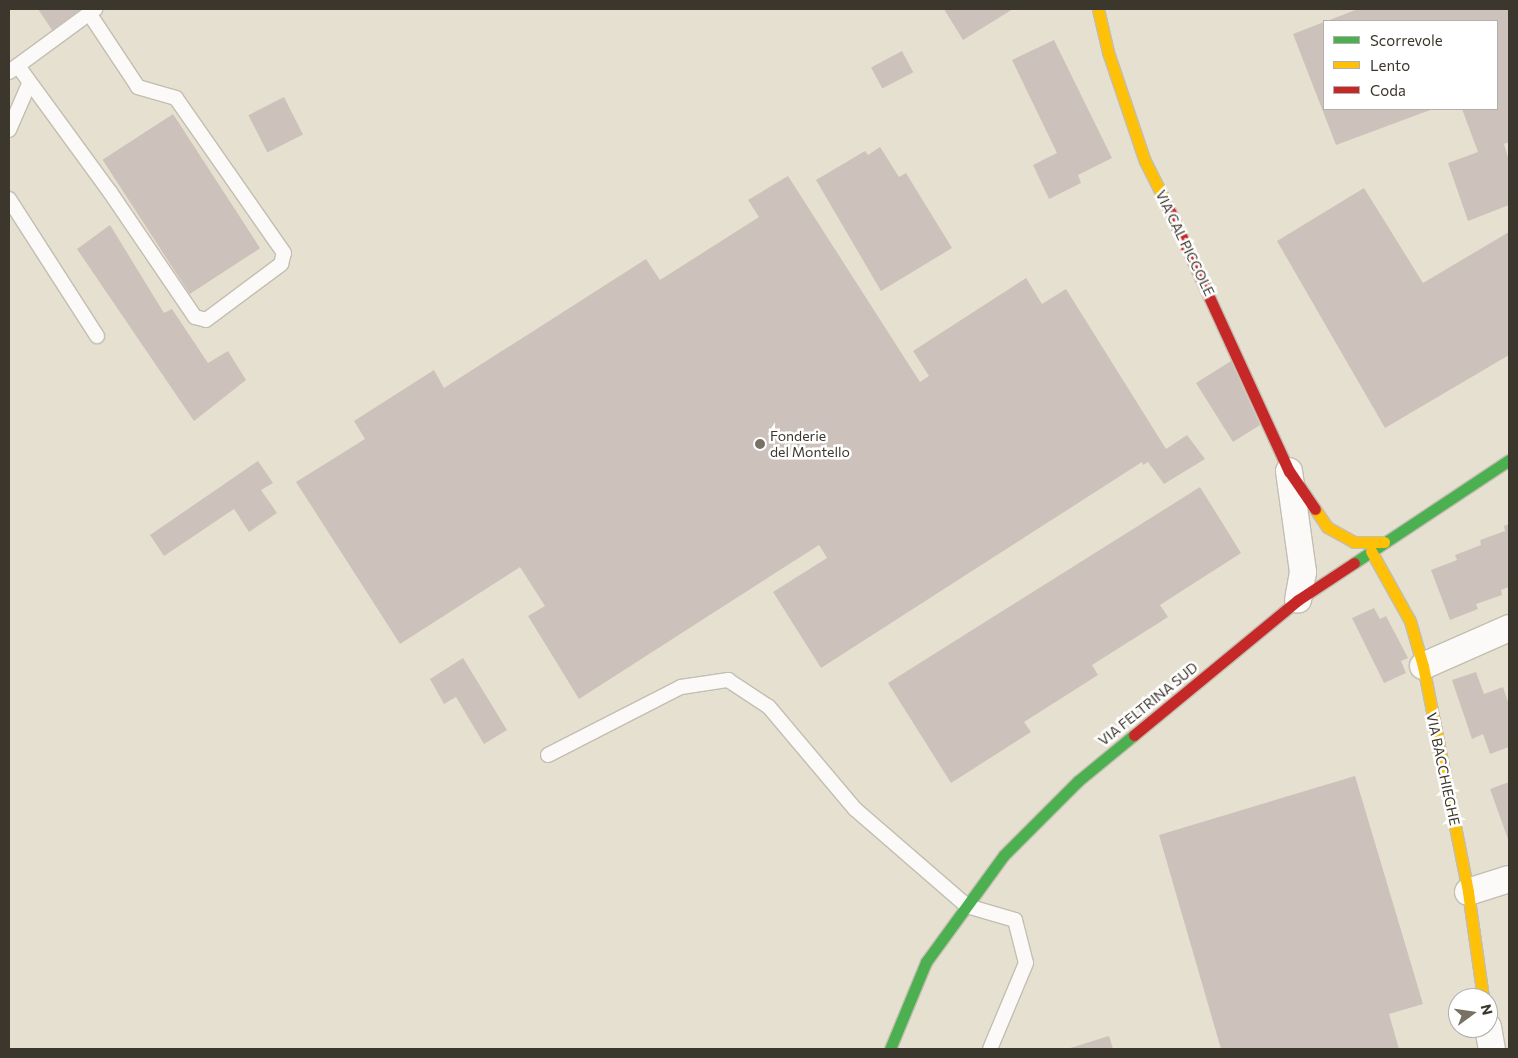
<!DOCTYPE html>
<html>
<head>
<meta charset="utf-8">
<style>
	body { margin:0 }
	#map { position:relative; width:1518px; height:1058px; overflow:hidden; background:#e6e0d0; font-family:Commissioner,sans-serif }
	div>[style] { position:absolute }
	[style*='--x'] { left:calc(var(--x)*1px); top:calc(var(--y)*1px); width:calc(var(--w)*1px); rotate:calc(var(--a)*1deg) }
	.building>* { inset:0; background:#ccc2bb; transform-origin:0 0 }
	.roads { filter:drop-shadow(1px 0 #c2beb1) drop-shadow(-1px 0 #c2beb1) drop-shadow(0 1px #c2beb1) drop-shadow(0 -1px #c2beb1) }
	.lane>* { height:14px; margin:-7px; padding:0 7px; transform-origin:7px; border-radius:7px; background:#fbfaf8 }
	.street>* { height:26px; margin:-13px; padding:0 13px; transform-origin:13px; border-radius:13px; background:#fbfaf8 }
	.fast>* { height:11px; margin:-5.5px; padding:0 5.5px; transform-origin:5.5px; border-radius:5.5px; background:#4caf50 }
	.slow>* { height:11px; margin:-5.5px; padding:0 5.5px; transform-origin:5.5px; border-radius:5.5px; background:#ffc107 }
	.jam>* { height:11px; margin:-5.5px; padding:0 5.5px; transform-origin:5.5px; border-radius:5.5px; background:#c62828 }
	.dots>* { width:14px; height:14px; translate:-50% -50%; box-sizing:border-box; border:2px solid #fff; border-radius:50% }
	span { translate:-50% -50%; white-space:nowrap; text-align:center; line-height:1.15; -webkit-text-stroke:5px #fff; paint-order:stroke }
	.street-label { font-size:14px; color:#3c372c }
	.poi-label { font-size:14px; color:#3c372c }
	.left { translate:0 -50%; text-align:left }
	.frame { position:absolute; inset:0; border:10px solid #3c372c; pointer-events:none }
	.legend { position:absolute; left:1323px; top:20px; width:175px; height:90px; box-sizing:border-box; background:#fff; border:1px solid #b1afab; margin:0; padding:6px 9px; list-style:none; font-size:15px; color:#3c372c }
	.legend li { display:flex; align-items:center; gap:10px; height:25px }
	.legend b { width:25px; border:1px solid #b1afab }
	.north { position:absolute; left:1448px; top:988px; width:50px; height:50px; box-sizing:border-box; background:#fff; border:1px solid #b1afab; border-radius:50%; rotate:76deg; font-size:14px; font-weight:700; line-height:20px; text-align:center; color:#3c372c }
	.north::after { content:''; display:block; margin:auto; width:18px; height:22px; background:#787265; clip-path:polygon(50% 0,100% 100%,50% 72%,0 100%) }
</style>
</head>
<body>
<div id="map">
	<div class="building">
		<i style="clip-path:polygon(38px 9px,83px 9px,52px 30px)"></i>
		<i style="clip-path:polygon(944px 9px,1013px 9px,963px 40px)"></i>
		<i style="clip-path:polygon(1358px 9px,1509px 9px,1509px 142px,1504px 144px,1509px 161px,1509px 205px,1468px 221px,1448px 163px,1478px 152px,1462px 109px,1497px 109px,1497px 21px,1327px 21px)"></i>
		<i style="clip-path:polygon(1324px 22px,1324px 109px,1433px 109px,1336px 145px,1293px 34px)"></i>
		<i style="clip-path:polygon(1054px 40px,1112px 158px,1078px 175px,1081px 183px,1049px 199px,1033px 165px,1057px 153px,1012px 60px)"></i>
		<i style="left:902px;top:51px;width:24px;height:35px;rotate:62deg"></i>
		<i style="left:284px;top:97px;width:42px;height:40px;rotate:63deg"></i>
		<i style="left:173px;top:114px;width:160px;height:84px;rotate:57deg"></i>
		<i style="clip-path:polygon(880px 147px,899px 177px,906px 173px,952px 248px,881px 291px,816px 180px,865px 151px,868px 155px)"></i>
		<i style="clip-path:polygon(788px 176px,920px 382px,929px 376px,913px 351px,1026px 278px,1042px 304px,1066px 289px,1166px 449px,1187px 435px,1205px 459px,1164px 484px,1148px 462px,1143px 465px,1142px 462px,821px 668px,773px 592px,827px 558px,819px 545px,579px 699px,528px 616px,545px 606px,520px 567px,400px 644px,296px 482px,365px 439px,354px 421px,434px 370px,444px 388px,646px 259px,660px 280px,759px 217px,748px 200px)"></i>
		<i style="clip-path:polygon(1364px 188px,1423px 283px,1509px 232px,1509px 355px,1385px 428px,1277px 241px)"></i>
		<i style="clip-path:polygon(110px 225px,164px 313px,172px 309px,208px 363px,228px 351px,246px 380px,194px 421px,77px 249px)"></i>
		<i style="clip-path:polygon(1231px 361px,1260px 425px,1233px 442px,1196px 383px)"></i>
		<i style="clip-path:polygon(258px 461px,273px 483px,261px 490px,277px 513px,249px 532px,234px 509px,164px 556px,150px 535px)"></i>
		<i style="clip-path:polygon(1200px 487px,1241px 553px,1160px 605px,1168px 617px,1092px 665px,1098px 675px,1024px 722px,1031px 732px,951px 783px,888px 683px)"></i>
		<i style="clip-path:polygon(1509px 524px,1509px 587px,1501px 590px,1502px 595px,1476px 604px,1478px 609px,1450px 620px,1431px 570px,1457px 560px,1455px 555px,1481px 545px,1480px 540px,1505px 531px,1504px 526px)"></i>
		<i style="clip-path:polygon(1374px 608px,1380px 619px,1386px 616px,1408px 658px,1401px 661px,1406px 673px,1384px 683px,1352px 618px)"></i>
		<i style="clip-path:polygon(463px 658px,507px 730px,484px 744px,456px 697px,444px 704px,430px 679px)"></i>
		<i style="clip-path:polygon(1476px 672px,1484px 694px,1503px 687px,1509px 705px,1509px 747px,1490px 754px,1483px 734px,1472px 739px,1452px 680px)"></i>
		<i style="clip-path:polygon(1355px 776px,1423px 1004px,1389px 1014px,1399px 1049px,1221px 1049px,1159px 835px)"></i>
		<i style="clip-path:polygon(1509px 782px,1509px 842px,1490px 789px)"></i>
		<i style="clip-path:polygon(1109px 1036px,1113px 1049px,1067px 1049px)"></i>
	</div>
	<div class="roads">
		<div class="lane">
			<i style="--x:18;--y:66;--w:156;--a:53.9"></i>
			<i style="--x:110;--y:192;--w:151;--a:55.8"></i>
			<i style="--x:195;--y:317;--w:11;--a:15"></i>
			<i style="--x:206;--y:320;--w:94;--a:-36.7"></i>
			<i style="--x:281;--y:264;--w:11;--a:-75"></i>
			<i style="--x:284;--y:253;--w:189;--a:-124.9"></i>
			<i style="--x:176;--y:98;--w:40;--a:-164"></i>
			<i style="--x:138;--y:87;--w:89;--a:-123.5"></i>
			<i style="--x:9;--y:72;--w:107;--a:-36.2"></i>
			<i style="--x:9;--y:130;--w:50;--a:-66.5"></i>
			<i style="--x:9;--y:199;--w:163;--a:57.3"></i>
			<i style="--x:548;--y:755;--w:149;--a:-27.1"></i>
			<i style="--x:681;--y:687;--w:48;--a:-8.5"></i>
			<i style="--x:728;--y:680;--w:49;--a:33.4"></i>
			<i style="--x:769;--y:707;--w:133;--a:49.9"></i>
			<i style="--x:855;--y:809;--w:148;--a:40.9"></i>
			<i style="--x:967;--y:906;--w:50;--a:16.3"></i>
			<i style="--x:1015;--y:920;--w:44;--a:75.7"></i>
			<i style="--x:1026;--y:963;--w:93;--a:112.7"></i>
		</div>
		<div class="street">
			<i style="--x:1289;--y:471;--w:102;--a:82.1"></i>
			<i style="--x:1303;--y:572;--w:28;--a:100"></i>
			<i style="--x:1423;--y:666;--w:94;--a:-23.8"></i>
			<i style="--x:1468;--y:892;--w:43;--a:-17.6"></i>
			<i style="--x:1488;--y:1027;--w:22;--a:80"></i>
		</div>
		<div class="fast">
			<i style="--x:1354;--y:563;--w:186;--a:-33.6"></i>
			<i style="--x:890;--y:1049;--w:94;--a:-67.5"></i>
			<i style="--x:926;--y:962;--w:132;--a:-53.9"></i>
			<i style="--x:1004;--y:855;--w:105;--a:-45"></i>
			<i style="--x:1078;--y:781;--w:72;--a:-39.4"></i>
		</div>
		<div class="slow">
			<i style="--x:1098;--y:9;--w:44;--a:76.9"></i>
			<i style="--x:1108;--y:52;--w:115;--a:71.3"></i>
			<i style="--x:1145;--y:161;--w:49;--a:63.4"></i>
			<i style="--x:1315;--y:509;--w:22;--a:56"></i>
			<i style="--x:1327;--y:527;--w:31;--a:29"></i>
			<i style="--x:1354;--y:542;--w:30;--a:0"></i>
			<i style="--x:1371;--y:551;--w:80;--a:60.9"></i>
			<i style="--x:1410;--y:621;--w:47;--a:73.9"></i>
			<i style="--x:1423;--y:666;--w:230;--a:78.7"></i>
			<i style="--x:1468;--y:892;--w:107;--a:81.9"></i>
		</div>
		<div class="jam">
			<i style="--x:1167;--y:205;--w:293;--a:65.4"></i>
			<i style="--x:1289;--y:471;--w:46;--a:55.6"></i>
			<i style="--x:1134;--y:735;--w:212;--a:-39.5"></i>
			<i style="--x:1298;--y:600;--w:67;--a:-33.5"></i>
		</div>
	</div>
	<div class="dots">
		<i style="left:760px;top:444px;background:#787265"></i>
	</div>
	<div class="street-label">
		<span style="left:1185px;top:243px;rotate:64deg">VIA CAL PICCOLE</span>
		<span style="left:1148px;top:704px;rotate:-39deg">VIA FELTRINA SUD</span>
		<span style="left:1443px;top:769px;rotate:78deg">VIA BACCHIEGHE</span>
	</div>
	<div class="poi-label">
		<span class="left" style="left:770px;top:444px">Fonderie<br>del Montello</span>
	</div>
	<div class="frame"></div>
	<ul class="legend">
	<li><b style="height:6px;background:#4caf50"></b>Scorrevole</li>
	<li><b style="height:6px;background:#ffc107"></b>Lento</li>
	<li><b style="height:6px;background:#c62828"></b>Coda</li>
	</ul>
	<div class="north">N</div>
</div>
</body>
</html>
